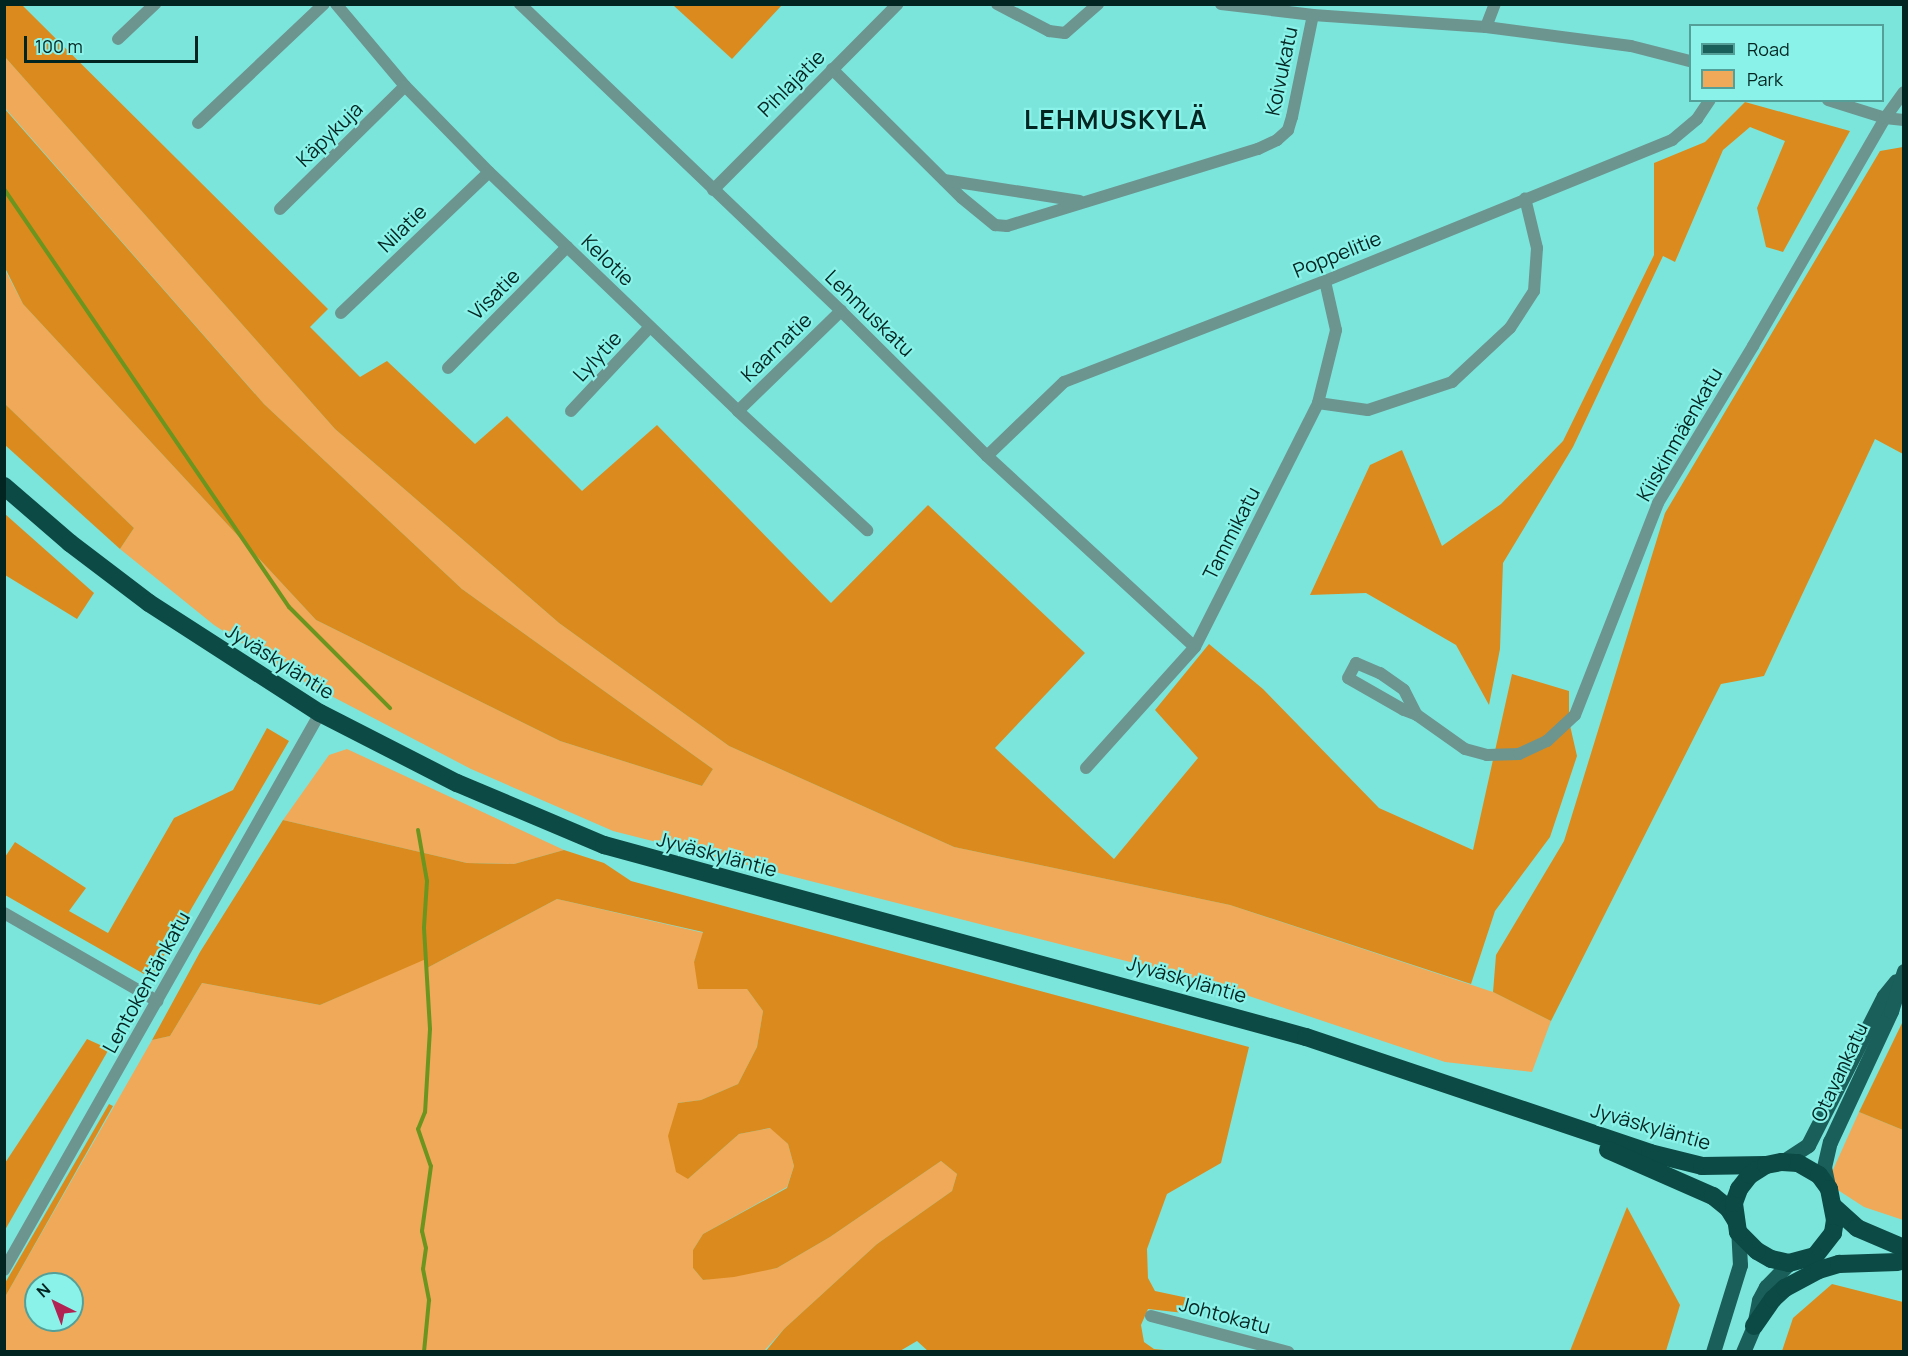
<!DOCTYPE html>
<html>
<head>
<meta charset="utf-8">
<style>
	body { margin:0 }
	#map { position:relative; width:1908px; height:1356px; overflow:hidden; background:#7ce5db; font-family:Manrope,sans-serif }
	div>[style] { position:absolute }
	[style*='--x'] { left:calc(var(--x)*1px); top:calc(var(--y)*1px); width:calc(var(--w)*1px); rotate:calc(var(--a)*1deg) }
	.green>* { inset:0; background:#f0a959 }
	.forest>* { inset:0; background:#db8b1d }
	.stream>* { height:4px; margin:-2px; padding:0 2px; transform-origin:2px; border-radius:2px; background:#6c951f }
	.minor>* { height:12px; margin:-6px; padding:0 6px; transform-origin:6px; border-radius:6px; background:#6c9590 }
	.major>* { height:15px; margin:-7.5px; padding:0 7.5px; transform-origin:7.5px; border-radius:7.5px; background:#1a5f5a }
	.highway>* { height:18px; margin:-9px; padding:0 9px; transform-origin:9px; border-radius:9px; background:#0c4a45 }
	span { translate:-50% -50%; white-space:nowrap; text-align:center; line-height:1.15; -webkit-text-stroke:4.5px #8af2e8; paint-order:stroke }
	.street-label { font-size:20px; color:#022522 }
	.district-label { font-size:26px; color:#022522; font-weight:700; letter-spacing:1.5px }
	.frame { position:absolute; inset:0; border:6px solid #022522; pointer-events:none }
	.legend { position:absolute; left:1689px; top:24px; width:195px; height:78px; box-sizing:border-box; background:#8af2e8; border:2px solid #54a099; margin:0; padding:8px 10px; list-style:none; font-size:18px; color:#022522 }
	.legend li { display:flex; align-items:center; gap:12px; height:30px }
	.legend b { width:30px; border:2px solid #54a099 }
	.north { position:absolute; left:24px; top:1272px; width:60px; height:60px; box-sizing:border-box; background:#8af2e8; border:2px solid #54a099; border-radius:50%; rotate:318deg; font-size:16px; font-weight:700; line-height:24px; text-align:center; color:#022522 }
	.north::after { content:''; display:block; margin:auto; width:21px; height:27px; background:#b22252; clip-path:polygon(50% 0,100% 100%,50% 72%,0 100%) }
	.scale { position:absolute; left:24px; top:36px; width:174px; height:27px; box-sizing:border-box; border:3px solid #022522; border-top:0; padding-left:8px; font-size:18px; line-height:21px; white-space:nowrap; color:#022522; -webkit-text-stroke:4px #8af2e8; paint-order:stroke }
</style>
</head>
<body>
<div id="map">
	<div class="green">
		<i style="clip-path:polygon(5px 57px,335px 429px,559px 623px,729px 746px,954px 847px,1230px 905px,1493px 992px,1551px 1021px,1532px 1072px,1445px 1062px,1201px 980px,613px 831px,471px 769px,293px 676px,214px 625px,120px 549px,134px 528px,5px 404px,4px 268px,23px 304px,316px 620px,560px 741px,702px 786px,713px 769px,462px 589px,264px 404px,5px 108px)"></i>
		<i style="clip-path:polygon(347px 749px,564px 850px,514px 864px,467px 863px,283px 820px,329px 755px)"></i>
		<i style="clip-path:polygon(evenodd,557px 899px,704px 933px,694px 962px,747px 989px,763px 1011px,757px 1047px,738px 1084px,701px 1100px,678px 1103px,688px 1179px,739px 1134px,771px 1128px,788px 1144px,794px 1166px,787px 1187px,703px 1234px,693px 1250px,693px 1268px,703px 1280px,777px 1268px,830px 1237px,941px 1161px,957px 1174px,952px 1191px,877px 1244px,784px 1329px,764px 1351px,5px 1352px,5px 1297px,152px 1040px,170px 1036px,202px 983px,320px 1005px,426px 958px,427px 968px,557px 899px,36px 1284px,72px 1284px,72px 1320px,36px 1320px,36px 1284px)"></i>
		<i style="clip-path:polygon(1859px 1112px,1903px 1130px,1903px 1220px,1864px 1207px,1827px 1183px)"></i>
	</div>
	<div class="forest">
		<i style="clip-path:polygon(4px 5px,22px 5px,328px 309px,310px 327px,360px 377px,387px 361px,475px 444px,507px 416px,582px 491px,657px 425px,831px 603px,928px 505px,1085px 653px,995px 748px,1114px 859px,1198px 758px,1155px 710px,1209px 644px,1263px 689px,1379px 808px,1473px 850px,1512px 674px,1569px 691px,1569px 721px,1577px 756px,1550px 837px,1495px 911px,1471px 984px,1230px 905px,954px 847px,729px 746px,559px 623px,335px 429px,5px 57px)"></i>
		<i style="clip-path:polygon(673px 5px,782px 5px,732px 59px)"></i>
		<i style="clip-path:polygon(1745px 102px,1850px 131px,1783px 252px,1766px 247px,1757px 208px,1785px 141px,1750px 127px,1723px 150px,1675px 262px,1663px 256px,1573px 447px,1503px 563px,1500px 649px,1489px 705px,1456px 645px,1366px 593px,1310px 595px,1370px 465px,1402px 450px,1442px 546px,1501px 504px,1563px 441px,1654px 255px,1654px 163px,1705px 142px)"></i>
		<i style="clip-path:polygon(4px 108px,264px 404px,462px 589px,713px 769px,702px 786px,560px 741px,316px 620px,23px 304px,5px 268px)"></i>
		<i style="clip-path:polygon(1903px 147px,1903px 454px,1875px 439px,1764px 676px,1721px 684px,1551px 1021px,1493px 992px,1496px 955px,1564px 841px,1665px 513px,1880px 151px)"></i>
		<i style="clip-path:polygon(5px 404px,134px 528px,120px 549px,5px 445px)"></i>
		<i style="clip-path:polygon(5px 514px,94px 593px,77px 619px,5px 575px)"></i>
		<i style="clip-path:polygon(267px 728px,289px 741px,151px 978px,5px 895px,5px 857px,15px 842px,86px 888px,69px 911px,108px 933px,174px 818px,233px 790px)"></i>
		<i style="clip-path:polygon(283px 820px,467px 863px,514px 864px,564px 850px,604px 863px,631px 881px,1249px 1047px,1221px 1163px,1167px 1194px,1147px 1249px,1148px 1278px,1155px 1291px,1188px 1298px,1184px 1313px,1148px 1309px,1141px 1325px,1144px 1342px,1154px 1349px,1175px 1351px,929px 1352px,917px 1341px,900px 1351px,765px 1352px,784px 1329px,877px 1244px,952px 1191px,957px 1174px,941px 1161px,830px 1237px,777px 1268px,734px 1277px,703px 1280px,693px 1268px,693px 1250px,703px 1234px,787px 1188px,794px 1166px,788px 1144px,770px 1128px,739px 1134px,688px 1179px,676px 1172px,668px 1136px,678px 1103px,701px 1100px,738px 1084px,757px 1047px,763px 1011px,747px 989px,698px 989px,694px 962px,703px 932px,557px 899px,427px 968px,426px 959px,320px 1005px,202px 983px,170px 1036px,152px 1040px,200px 952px)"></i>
		<i style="clip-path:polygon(1903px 1021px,1903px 1130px,1859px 1112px)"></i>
		<i style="clip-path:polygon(87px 1039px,109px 1049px,5px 1230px,5px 1163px)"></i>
		<i style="clip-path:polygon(109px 1104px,113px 1106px,5px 1297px,5px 1283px)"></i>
		<i style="clip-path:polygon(1627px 1207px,1680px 1305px,1666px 1351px,1570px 1351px)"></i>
		<i style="clip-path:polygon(1832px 1284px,1903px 1302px,1903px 1351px,1782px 1351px,1793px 1318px)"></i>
	</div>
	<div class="stream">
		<i style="--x:4;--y:189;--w:506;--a:55.71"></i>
		<i style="--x:289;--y:607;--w:143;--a:45"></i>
		<i style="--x:418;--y:830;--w:52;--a:80"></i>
		<i style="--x:427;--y:881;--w:47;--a:93.7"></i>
		<i style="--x:424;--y:928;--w:101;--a:86.6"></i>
		<i style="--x:430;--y:1029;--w:83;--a:93.4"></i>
		<i style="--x:425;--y:1112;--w:18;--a:112"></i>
		<i style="--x:418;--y:1129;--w:39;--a:71"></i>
		<i style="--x:431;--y:1166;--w:66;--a:97.9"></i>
		<i style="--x:422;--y:1231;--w:17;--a:77"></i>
		<i style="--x:426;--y:1248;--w:21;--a:98"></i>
		<i style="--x:423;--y:1269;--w:32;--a:79"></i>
		<i style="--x:429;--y:1300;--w:52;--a:95.5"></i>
	</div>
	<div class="minor">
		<i style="--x:336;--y:4;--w:107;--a:49.9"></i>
		<i style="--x:405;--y:86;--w:120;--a:45.7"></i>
		<i style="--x:489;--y:172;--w:345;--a:43.8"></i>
		<i style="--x:738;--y:411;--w:176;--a:42.7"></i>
		<i style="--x:520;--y:4;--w:444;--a:43.7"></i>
		<i style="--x:841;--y:311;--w:206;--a:44.8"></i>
		<i style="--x:987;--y:456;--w:282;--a:42.6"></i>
		<i style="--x:997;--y:4;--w:59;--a:27.4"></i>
		<i style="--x:1049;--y:31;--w:16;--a:7"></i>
		<i style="--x:1065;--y:33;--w:44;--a:-41.3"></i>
		<i style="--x:1221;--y:4;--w:93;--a:6.8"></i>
		<i style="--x:1313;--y:15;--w:173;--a:4"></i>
		<i style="--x:1486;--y:27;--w:146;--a:7.5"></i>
		<i style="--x:1631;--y:46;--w:61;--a:14.3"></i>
		<i style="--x:1486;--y:27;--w:25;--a:-69"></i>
		<i style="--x:118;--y:39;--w:51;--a:-43.4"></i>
		<i style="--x:832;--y:69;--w:183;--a:44.8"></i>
		<i style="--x:962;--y:198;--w:43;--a:39.3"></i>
		<i style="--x:995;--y:225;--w:12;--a:5"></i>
		<i style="--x:1007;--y:226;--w:263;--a:-17.1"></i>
		<i style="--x:1258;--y:149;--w:21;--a:-25"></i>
		<i style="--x:1277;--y:140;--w:15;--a:-42"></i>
		<i style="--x:1288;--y:130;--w:14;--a:-73"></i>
		<i style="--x:1292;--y:117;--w:104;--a:-78.4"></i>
		<i style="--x:1828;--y:100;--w:60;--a:17.5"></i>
		<i style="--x:1885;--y:118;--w:19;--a:6"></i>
		<i style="--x:198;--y:123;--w:173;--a:-43.4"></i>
		<i style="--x:944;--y:180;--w:137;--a:8.8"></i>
		<i style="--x:713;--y:190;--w:262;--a:-45.2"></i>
		<i style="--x:280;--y:209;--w:175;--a:-44.5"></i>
		<i style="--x:341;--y:313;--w:204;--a:-43.6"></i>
		<i style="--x:448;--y:368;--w:170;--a:-45.5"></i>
		<i style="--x:1318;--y:403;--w:50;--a:8"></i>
		<i style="--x:1368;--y:410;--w:89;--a:-18.4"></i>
		<i style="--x:1452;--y:382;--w:79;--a:-43"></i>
		<i style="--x:1510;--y:328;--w:44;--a:-57"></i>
		<i style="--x:1534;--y:291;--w:43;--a:-86"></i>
		<i style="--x:1537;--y:248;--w:51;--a:-103.5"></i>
		<i style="--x:571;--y:411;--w:115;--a:-46.8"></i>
		<i style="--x:738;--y:411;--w:144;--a:-44.2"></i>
		<i style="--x:987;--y:456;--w:107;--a:-43.9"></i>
		<i style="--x:1064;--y:382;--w:280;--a:-21.2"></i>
		<i style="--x:1325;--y:281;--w:375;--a:-22.1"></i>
		<i style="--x:1672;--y:140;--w:33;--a:-40"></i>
		<i style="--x:1697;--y:119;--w:23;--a:-56"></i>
		<i style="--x:1417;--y:715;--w:14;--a:-159"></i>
		<i style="--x:1404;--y:710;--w:64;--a:-150.3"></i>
		<i style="--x:1348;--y:678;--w:17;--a:-62"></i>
		<i style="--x:1356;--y:663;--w:26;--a:23"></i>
		<i style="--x:1380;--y:673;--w:29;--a:35"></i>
		<i style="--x:1404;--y:690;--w:28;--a:63"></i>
		<i style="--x:1417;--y:715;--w:59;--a:35.3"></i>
		<i style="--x:1465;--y:749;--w:23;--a:15"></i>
		<i style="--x:1487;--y:755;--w:32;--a:-2"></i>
		<i style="--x:1519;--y:754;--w:31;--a:-25"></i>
		<i style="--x:1547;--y:741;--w:38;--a:-43"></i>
		<i style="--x:1575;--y:715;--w:228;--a:-68.6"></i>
		<i style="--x:1658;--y:503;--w:184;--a:-58.8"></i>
		<i style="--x:1753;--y:346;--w:263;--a:-59.9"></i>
		<i style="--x:1885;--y:118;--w:32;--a:-54"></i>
		<i style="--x:1086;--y:768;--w:163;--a:-48"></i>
		<i style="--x:1195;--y:647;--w:273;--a:-63.2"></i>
		<i style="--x:1318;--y:403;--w:75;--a:-76.1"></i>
		<i style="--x:1336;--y:330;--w:50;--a:-102.7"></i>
		<i style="--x:4;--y:913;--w:177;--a:29.9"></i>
		<i style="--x:4;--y:1270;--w:640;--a:-60.43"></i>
		<i style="--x:1151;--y:1316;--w:142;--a:14.7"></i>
	</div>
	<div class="major">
		<i style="--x:1782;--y:1162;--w:31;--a:-33"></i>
		<i style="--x:1808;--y:1145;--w:167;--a:-63"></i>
		<i style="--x:1884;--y:996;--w:19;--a:-51"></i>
		<i style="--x:1828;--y:1186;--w:19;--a:-102"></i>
		<i style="--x:1824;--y:1167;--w:26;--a:-77"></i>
		<i style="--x:1830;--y:1142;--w:145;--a:-65"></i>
		<i style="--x:1891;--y:1011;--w:42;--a:-72"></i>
		<i style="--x:1713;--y:1352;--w:91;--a:-72.8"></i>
		<i style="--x:1740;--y:1265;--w:33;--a:-93"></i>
		<i style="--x:1743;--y:1352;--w:28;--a:-67"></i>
		<i style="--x:1754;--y:1326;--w:26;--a:-79"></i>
		<i style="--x:1759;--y:1300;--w:15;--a:-62"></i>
		<i style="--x:1766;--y:1287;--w:33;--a:-46"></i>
	</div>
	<div class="highway">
		<i style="--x:4;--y:486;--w:87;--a:40.8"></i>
		<i style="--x:70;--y:543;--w:99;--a:37.2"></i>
		<i style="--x:149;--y:603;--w:203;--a:32.8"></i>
		<i style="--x:320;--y:713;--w:154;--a:27.1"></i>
		<i style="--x:457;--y:783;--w:160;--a:22.9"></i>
		<i style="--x:604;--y:845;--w:728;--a:15.3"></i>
		<i style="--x:1306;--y:1037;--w:363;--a:18.6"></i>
		<i style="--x:1650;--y:1153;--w:54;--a:14"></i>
		<i style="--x:1702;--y:1166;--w:64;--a:-0.9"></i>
		<i style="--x:1608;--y:1150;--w:115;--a:23.7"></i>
		<i style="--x:1713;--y:1196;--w:19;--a:39"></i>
		<i style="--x:1728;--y:1208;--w:15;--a:58"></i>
		<i style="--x:1782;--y:1162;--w:16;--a:4"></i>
		<i style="--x:1798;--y:1163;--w:24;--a:30"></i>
		<i style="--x:1819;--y:1175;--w:17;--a:54"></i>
		<i style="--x:1829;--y:1189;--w:32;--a:79"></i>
		<i style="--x:1835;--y:1220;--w:13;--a:99"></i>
		<i style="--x:1833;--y:1233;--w:29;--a:128"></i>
		<i style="--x:1815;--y:1256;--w:27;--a:165"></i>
		<i style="--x:1789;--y:1263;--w:18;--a:-167"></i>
		<i style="--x:1771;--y:1259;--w:16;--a:-150"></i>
		<i style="--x:1757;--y:1251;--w:27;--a:-135"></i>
		<i style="--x:1738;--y:1232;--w:29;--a:-98"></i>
		<i style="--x:1734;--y:1203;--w:15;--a:-70"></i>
		<i style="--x:1739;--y:1189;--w:18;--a:-52"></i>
		<i style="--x:1750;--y:1175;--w:19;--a:-32"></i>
		<i style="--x:1766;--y:1165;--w:16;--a:-11"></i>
		<i style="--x:1834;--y:1207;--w:31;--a:42"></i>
		<i style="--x:1857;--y:1228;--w:51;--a:23.1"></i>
		<i style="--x:1754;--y:1326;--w:33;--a:-55"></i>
		<i style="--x:1773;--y:1299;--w:16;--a:-43"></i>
		<i style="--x:1785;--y:1288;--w:38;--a:-28"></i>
		<i style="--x:1819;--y:1270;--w:21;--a:-17"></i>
		<i style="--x:1839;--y:1264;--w:59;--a:-1.9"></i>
	</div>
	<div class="street-label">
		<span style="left:1281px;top:71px;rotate:-78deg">Koivukatu</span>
		<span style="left:791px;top:83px;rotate:-45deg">Pihlajatie</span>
		<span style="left:329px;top:134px;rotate:-44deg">Käpykuja</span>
		<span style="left:402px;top:228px;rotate:-44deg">Nilatie</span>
		<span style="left:1337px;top:254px;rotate:-22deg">Poppelitie</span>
		<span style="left:608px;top:260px;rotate:44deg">Kelotie</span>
		<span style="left:494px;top:294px;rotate:-45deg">Visatie</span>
		<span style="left:870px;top:313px;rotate:44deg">Lehmuskatu</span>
		<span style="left:776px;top:347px;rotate:-44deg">Kaarnatie</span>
		<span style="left:597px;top:356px;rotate:-47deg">Lylytie</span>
		<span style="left:1679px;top:434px;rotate:-60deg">Kiiskinmäenkatu</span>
		<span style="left:1231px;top:533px;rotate:-63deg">Tammikatu</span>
		<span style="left:280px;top:661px;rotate:32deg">Jyväskyläntie</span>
		<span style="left:717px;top:854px;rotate:15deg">Jyväskyläntie</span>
		<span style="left:1187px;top:979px;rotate:16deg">Jyväskyläntie</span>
		<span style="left:146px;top:982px;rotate:-61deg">Lentokentänkatu</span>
		<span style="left:1839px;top:1072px;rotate:-65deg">Otavankatu</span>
		<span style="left:1651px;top:1126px;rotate:16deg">Jyväskyläntie</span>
		<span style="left:1225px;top:1315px;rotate:15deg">Johtokatu</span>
	</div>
	<div class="district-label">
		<span style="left:1116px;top:120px">LEHMUSKYLÄ</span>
	</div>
	<div class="frame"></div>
	<ul class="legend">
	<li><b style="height:8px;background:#1a5f5a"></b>Road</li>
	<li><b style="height:16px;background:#f0a959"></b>Park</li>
	</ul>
	<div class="north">N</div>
	<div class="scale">100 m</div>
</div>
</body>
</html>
